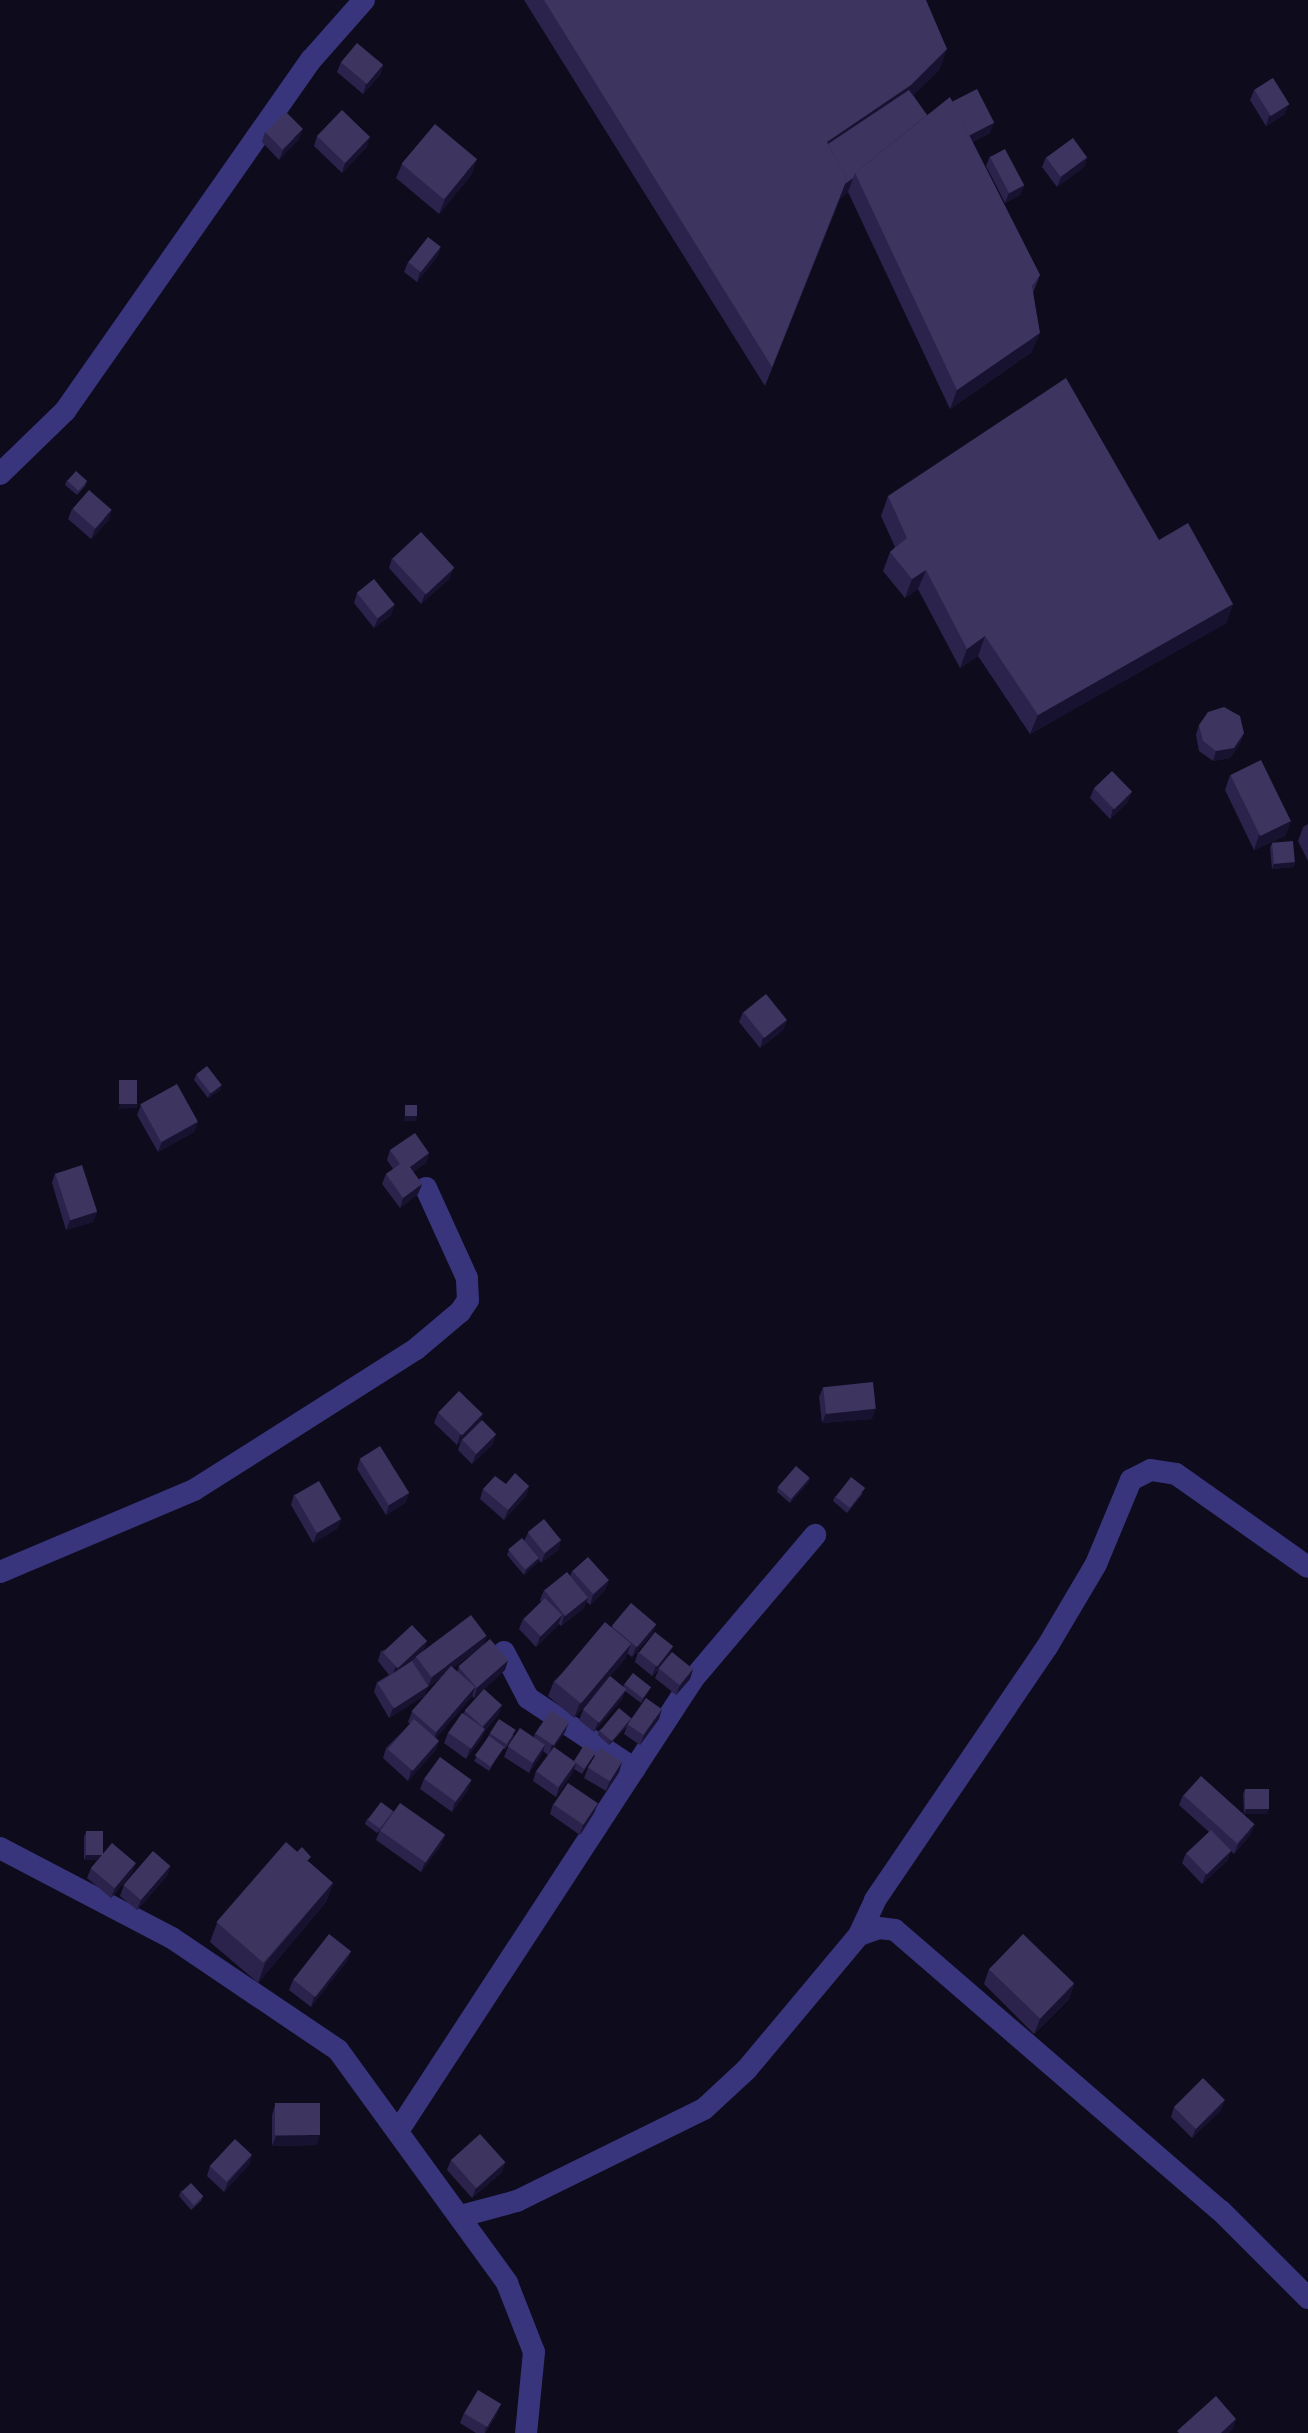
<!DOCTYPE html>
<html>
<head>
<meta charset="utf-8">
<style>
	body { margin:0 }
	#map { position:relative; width:1308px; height:2433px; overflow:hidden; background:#0e0b1d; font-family:"PT Sans",sans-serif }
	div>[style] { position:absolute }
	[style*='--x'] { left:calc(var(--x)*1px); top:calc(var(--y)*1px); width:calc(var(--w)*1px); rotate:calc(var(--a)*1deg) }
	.street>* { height:22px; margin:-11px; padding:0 11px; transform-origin:11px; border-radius:11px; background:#38357c }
	.wall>* { inset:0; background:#2b234c }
	.shaded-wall>* { inset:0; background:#181231 }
	.building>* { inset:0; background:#3d355f; transform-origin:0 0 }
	span { translate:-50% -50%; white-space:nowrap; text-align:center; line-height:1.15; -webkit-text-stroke:9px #0e0b1d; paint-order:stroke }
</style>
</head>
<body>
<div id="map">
	<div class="street">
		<i style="--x:0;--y:474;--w:91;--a:-44.1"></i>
		<i style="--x:65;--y:411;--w:429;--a:-55"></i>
		<i style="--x:311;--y:60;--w:80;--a:-48.5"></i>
		<i style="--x:0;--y:1572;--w:211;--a:-22.9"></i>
		<i style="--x:194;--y:1490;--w:263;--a:-32.4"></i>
		<i style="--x:416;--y:1349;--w:57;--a:-40.1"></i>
		<i style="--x:460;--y:1312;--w:14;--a:-56"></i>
		<i style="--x:468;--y:1300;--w:22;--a:-93"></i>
		<i style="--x:467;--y:1278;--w:99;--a:-114.5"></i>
		<i style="--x:504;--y:1652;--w:52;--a:62.4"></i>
		<i style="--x:528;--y:1698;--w:128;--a:33.6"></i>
		<i style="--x:0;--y:1848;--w:194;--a:27.6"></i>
		<i style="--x:172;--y:1938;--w:200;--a:34"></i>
		<i style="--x:338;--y:2050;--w:288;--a:54"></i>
		<i style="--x:507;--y:2283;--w:74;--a:68.6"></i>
		<i style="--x:534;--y:2352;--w:81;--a:95.6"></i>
		<i style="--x:859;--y:1935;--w:38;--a:-65"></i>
		<i style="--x:875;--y:1900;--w:306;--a:-55.8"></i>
		<i style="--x:1047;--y:1647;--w:96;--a:-59.4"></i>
		<i style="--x:1096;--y:1564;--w:91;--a:-67.4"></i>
		<i style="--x:1131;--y:1480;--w:22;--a:-27"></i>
		<i style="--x:1151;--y:1470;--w:25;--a:9"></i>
		<i style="--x:1176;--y:1474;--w:161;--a:35.2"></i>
		<i style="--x:400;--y:2128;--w:536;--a:-56.87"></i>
		<i style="--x:693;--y:1679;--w:189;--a:-49.7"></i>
		<i style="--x:461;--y:2216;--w:58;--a:-15"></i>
		<i style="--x:517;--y:2201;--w:208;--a:-26.2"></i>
		<i style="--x:704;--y:2109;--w:59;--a:-42.9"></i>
		<i style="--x:747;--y:2069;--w:175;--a:-50.1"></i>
		<i style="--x:859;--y:1935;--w:21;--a:-19"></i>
		<i style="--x:879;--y:1928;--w:16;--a:7"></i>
		<i style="--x:895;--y:1930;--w:430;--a:40.8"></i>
		<i style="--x:1221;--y:2211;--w:123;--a:45"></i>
	</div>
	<div class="wall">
		<i style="clip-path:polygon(524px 0,926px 0,940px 69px,913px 95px,927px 115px,952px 101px,990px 133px,972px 142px,1040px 275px,1033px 293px,1032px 352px,950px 409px,848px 192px,840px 199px,765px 386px)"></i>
		<i style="clip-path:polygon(341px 62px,383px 65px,380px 75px,363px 94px,337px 72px)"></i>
		<i style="clip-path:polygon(1254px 90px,1285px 114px,1266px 126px,1250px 100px)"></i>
		<i style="clip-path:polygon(265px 132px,299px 139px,279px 160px,262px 142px)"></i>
		<i style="clip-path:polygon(317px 136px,367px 147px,342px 173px,314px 146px)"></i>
		<i style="clip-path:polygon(990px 156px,1024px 185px,1020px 195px,1005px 203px,986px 166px)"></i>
		<i style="clip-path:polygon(1046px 157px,1087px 157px,1084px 167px,1057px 187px,1042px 167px)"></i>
		<i style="clip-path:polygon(402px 164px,472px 174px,439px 214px,396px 178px)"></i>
		<i style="clip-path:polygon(441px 247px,437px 257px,417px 282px,404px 272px,408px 262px)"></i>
		<i style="clip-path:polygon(67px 480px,87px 481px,85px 486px,77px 495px,65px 485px)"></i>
		<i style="clip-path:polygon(888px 496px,1159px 540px,1233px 604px,1226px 623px,1030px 734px,978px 656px,960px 668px,918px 589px,905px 598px,883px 571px,890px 552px,895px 547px,881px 516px)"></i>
		<i style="clip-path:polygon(72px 509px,109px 520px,91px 539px,68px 519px)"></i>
		<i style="clip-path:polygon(392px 558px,450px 578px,421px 604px,389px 568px)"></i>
		<i style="clip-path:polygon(357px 593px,391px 615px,374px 628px,354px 603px)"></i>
		<i style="clip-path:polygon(1199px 725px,1244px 733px,1240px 743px,1230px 758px,1213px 761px,1199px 751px,1196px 735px)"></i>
		<i style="clip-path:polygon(1230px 775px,1291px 821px,1285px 836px,1254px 850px,1225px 790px)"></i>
		<i style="clip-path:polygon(1094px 788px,1128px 802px,1110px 819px,1090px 798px)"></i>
		<i style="clip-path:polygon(1308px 824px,1308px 861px,1298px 841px,1303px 827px)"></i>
		<i style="clip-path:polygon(1272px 843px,1295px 862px,1294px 867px,1272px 869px,1270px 848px)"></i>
		<i style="clip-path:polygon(743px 1012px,787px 1020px,783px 1030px,760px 1048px,739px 1022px)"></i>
		<i style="clip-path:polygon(196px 1075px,220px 1090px,208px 1098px,194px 1080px)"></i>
		<i style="clip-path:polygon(141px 1105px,198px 1122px,194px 1132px,158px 1152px,137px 1115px)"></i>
		<i style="clip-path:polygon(390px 1150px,429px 1153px,426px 1163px,413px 1172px,422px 1184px,418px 1194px,400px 1208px,382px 1184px,386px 1174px,393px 1169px,387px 1160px)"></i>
		<i style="clip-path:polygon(55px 1173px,97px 1212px,93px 1222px,66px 1230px,52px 1183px)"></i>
		<i style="clip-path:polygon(823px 1387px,872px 1419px,822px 1423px,819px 1397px)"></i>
		<i style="clip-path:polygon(438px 1413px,479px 1423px,493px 1444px,472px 1464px,458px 1450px,461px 1441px,457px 1445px,434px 1423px)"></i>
		<i style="clip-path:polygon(360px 1459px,409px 1493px,405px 1503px,386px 1515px,357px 1469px)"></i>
		<i style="clip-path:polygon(810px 1478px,808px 1483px,790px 1503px,777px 1492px,778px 1487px)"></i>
		<i style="clip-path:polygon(506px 1484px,529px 1486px,526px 1496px,504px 1520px,480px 1499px,483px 1489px)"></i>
		<i style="clip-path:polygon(863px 1493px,847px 1513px,833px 1501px,835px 1496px)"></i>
		<i style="clip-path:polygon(294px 1494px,341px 1519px,337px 1529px,313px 1543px,291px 1505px)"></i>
		<i style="clip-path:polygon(528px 1533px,561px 1540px,558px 1550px,541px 1563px,539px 1560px,524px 1575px,507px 1555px,509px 1550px,524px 1541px)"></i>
		<i style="clip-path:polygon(572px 1571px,609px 1580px,605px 1590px,590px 1605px,586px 1601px,584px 1608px,561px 1626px,559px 1624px,536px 1647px,519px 1629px,523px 1619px,541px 1602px,540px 1600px,544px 1590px,570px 1576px)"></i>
		<i style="clip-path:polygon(656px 1624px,652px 1634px,632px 1657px,627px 1653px,625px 1659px,610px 1676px,623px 1687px,624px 1684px,651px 1687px,641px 1703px,625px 1691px,622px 1699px,594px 1732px,579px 1720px,583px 1710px,609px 1678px,574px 1718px,548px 1696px,554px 1681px,611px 1627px)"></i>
		<i style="clip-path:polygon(427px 1641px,423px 1651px,457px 1672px,459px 1667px,508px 1660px,505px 1670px,474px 1698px,472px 1696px,436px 1738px,439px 1741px,435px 1751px,408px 1781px,383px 1758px,386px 1748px,410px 1724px,408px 1722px,412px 1712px,443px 1676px,428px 1687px,426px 1684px,428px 1686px,424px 1696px,389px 1718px,374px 1692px,377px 1682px,389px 1675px,378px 1661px,381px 1651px)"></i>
		<i style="clip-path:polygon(638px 1652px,669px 1656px,693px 1669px,690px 1679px,676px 1695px,655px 1678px,659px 1669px,652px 1676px,635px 1662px)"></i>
		<i style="clip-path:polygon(502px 1705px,498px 1715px,484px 1732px,481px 1739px,466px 1759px,444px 1743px,448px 1733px,465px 1711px)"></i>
		<i style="clip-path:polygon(631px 1718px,659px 1719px,640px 1745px,624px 1734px,627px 1726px,609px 1745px,598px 1735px,599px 1730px)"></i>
		<i style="clip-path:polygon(565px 1732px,554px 1747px,574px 1761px,596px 1752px,582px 1774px,574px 1769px,556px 1797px,533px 1781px,536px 1771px,548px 1755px,543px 1751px,529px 1773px,504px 1757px,508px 1747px,534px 1737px,535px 1733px)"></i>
		<i style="clip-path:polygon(490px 1733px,514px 1735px,505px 1749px,503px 1748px,489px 1771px,474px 1761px)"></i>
		<i style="clip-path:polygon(622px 1762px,619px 1772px,606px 1791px,584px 1778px,588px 1768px)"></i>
		<i style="clip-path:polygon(424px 1779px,468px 1790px,452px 1812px,420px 1789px)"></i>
		<i style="clip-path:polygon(1245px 1789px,1267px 1814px,1244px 1814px,1251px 1834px,1234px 1854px,1231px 1851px,1227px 1861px,1202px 1884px,1182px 1863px,1186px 1853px,1209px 1832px,1179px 1805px,1183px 1795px,1244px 1814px,1243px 1794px)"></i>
		<i style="clip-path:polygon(598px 1803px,594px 1813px,580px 1835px,550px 1814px,553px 1804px)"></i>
		<i style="clip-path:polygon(393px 1811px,445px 1835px,441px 1845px,421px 1872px,376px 1840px,380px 1830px,377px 1833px,365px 1824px,367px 1819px)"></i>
		<i style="clip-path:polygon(86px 1832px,103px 1854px,136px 1863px,132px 1873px,111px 1898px,87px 1878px,91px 1868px,98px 1860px,84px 1860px,84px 1837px)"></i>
		<i style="clip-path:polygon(309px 1862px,333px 1883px,326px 1902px,258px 1983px,210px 1942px,217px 1923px)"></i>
		<i style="clip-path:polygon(170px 1866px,167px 1876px,137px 1910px,120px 1896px,124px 1885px)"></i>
		<i style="clip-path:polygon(351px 1951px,347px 1961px,311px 2007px,289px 1990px,293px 1980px)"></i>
		<i style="clip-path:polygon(989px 1969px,1074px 1984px,1069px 1999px,1034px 2034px,984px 1984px)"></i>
		<i style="clip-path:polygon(275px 2105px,317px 2145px,272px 2146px,272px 2115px)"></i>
		<i style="clip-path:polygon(1174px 2107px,1221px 2110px,1192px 2138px,1171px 2117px)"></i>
		<i style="clip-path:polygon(252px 2155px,249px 2165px,224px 2192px,207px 2176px,210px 2166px)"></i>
		<i style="clip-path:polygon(451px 2160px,505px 2162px,502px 2172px,472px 2198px,447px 2170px)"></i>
		<i style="clip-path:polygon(181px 2191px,203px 2196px,201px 2201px,191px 2210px,179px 2196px)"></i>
		<i style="clip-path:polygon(464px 2413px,497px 2414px,485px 2433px,476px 2433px,460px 2423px)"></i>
	</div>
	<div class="shaded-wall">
		<i style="clip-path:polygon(947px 49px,940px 69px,904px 105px,830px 155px,827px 142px)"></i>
		<i style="clip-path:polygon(383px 65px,380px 75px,363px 94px,366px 84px)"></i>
		<i style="clip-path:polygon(1289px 104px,1285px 114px,1266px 126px,1269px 116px)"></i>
		<i style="clip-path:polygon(994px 123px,990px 133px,965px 145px,969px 135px)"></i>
		<i style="clip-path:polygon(303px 129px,299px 139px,279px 160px,283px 150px)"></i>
		<i style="clip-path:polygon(370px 137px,367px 147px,342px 173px,345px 163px)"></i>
		<i style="clip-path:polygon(1087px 157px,1084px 167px,1057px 187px,1061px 177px)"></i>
		<i style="clip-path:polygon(477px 159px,472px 174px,439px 214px,445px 199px)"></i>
		<i style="clip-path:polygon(853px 178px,848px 192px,840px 199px,765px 386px,847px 179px)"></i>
		<i style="clip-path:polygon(1024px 185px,1020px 195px,1005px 203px,1009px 193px)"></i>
		<i style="clip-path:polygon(441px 247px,437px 257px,417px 282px,420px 272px)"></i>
		<i style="clip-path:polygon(1040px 333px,1032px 352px,950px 409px,957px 390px)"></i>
		<i style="clip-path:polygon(112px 510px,109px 520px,91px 539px,95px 529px)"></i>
		<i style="clip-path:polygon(454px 568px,450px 578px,421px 604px,425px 594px)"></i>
		<i style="clip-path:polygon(926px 570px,918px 589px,905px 598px,912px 579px)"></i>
		<i style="clip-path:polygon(1233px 604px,1226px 623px,1030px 734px,1038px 715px)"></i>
		<i style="clip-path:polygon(395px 605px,391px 615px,374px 628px,378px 618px)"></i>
		<i style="clip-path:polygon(985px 636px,978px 656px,960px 668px,967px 649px)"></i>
		<i style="clip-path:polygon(1244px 733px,1240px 743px,1230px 758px,1213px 761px,1216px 751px)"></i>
		<i style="clip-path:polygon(1132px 792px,1128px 802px,1110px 819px,1113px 809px)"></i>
		<i style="clip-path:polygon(1291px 821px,1285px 836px,1254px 850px,1259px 835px)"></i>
		<i style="clip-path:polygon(1295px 862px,1294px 867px,1272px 869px,1274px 864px)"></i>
		<i style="clip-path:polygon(787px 1020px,783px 1030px,760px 1048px,763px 1038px)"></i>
		<i style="clip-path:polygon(222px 1085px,220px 1090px,208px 1098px,210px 1093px)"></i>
		<i style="clip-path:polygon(138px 1103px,137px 1108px,118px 1109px,120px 1104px)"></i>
		<i style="clip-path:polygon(405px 1116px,417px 1116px,416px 1121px,403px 1121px)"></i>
		<i style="clip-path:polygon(198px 1122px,194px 1132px,158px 1152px,162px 1142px)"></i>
		<i style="clip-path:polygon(429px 1153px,426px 1163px,406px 1177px,410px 1167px)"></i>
		<i style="clip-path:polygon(422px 1184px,418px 1194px,400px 1208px,403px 1198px)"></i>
		<i style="clip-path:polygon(97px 1212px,93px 1222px,66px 1230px,70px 1220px)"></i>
		<i style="clip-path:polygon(876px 1409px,872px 1419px,822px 1423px,826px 1413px)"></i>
		<i style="clip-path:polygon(483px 1414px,479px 1424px,457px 1445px,460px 1435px)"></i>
		<i style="clip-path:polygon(496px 1434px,493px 1444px,472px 1464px,476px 1454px)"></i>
		<i style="clip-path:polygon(810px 1478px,808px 1483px,790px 1503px,792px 1498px)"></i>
		<i style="clip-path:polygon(529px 1486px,526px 1496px,504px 1520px,508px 1510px)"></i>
		<i style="clip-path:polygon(409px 1493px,405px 1503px,386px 1515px,389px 1505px)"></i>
		<i style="clip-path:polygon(341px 1519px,337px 1529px,313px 1543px,317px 1533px)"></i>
		<i style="clip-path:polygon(561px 1540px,558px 1550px,541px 1563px,545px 1553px)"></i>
		<i style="clip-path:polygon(539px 1558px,538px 1563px,524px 1575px,526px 1570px)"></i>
		<i style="clip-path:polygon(609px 1580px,605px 1590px,590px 1605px,593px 1595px)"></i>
		<i style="clip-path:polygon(588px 1598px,584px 1608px,561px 1626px,564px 1616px)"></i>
		<i style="clip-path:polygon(562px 1615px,558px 1625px,536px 1647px,540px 1637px)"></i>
		<i style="clip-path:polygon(656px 1624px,652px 1634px,632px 1657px,636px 1647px)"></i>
		<i style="clip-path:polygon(487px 1636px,483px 1646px,428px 1687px,432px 1677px)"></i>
		<i style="clip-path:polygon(427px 1641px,423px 1651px,392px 1678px,395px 1668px)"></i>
		<i style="clip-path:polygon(631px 1644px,625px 1659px,574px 1718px,580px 1703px)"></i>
		<i style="clip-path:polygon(673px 1646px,669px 1656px,652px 1676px,656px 1666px)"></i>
		<i style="clip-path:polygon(508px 1660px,505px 1670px,474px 1698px,477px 1688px)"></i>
		<i style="clip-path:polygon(693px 1669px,690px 1679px,676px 1695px,680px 1685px)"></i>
		<i style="clip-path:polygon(428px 1686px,424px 1696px,389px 1718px,393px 1708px)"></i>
		<i style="clip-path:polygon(475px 1687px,472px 1697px,432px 1743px,436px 1733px)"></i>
		<i style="clip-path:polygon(626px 1689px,622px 1699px,594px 1732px,598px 1722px)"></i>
		<i style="clip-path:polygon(502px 1705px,498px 1715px,484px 1732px,481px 1739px,466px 1759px,470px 1749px,480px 1735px,484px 1726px)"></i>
		<i style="clip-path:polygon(662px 1709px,659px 1719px,640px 1745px,644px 1735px)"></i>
		<i style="clip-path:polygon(631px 1718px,629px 1723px,609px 1745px,611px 1740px)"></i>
		<i style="clip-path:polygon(569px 1722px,565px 1732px,549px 1755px,552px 1745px)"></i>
		<i style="clip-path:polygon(439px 1741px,435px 1751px,408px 1781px,411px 1771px)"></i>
		<i style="clip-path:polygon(545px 1745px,542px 1755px,529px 1773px,533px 1763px)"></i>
		<i style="clip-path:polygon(622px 1762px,619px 1772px,606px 1791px,610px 1781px)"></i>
		<i style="clip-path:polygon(576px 1763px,573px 1773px,556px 1797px,559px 1787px)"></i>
		<i style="clip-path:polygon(472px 1780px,468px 1790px,452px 1812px,455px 1802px)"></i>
		<i style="clip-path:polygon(598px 1803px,594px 1813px,580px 1835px,583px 1825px)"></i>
		<i style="clip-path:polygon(1246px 1809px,1269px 1809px,1267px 1814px,1244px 1814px)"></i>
		<i style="clip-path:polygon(1255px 1824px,1251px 1834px,1234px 1854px,1238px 1844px)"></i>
		<i style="clip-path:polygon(445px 1835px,441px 1845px,421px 1872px,425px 1862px)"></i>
		<i style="clip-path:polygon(1231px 1851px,1227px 1861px,1202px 1884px,1206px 1874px)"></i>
		<i style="clip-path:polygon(86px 1855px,103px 1855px,101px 1860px,84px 1860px)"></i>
		<i style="clip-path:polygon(136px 1863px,132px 1873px,111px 1898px,115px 1888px)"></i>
		<i style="clip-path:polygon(170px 1866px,167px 1876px,137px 1910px,141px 1900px)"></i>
		<i style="clip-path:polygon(333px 1883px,326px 1902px,258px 1983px,265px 1963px)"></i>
		<i style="clip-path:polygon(351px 1951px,347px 1961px,311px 2007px,314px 1997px)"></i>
		<i style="clip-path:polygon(1074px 1984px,1069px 1999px,1034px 2034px,1040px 2019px)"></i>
		<i style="clip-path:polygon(1225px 2100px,1221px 2110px,1192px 2138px,1196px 2128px)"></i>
		<i style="clip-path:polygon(320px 2135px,317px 2145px,272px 2146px,276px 2136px)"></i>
		<i style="clip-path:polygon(252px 2155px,249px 2165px,224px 2192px,228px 2182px)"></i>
		<i style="clip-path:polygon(505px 2162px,502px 2172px,472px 2198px,476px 2188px)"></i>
		<i style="clip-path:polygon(501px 2404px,497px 2414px,484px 2433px,486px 2427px)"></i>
		<i style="clip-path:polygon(1236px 2419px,1233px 2429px,1229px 2433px,1221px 2433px)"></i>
	</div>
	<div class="building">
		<i style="clip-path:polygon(544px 0,926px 0,947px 49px,911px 85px,827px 142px,847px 179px,772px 367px)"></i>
		<i style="left:357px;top:43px;width:34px;height:25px;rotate:40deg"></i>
		<i style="left:1273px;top:78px;width:31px;height:22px;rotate:58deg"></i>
		<i style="left:977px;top:89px;width:38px;height:28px;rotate:63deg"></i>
		<i style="clip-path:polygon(909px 90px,927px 115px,855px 173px,853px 178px,845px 184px,847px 179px,828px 144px)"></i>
		<i style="clip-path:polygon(950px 97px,1040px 275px,1032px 286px,1040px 333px,957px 390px,855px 173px)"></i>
		<i style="left:342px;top:110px;width:39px;height:36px;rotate:44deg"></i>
		<i style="left:286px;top:112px;width:24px;height:29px;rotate:45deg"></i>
		<i style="left:435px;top:124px;width:55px;height:52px;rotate:40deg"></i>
		<i style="left:1073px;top:138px;width:24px;height:33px;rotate:54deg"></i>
		<i style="left:1005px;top:149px;width:41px;height:17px;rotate:62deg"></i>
		<i style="left:428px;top:237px;width:16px;height:32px;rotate:38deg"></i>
		<i style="clip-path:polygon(1066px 378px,1159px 540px,1188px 523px,1233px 604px,1038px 715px,985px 636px,967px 649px,926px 570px,912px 579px,890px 552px,907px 538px,888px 496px)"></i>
		<i style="left:76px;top:471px;width:15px;height:13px;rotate:42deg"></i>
		<i style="left:89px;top:490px;width:30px;height:25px;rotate:41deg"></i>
		<i style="left:421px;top:532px;width:49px;height:39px;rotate:47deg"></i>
		<i style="left:374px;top:579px;width:33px;height:22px;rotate:51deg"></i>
		<i style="clip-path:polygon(1224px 707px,1240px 716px,1244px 733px,1234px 748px,1216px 751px,1203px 741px,1199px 725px,1208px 712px)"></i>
		<i style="left:1261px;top:760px;width:68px;height:34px;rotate:64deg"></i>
		<i style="left:1112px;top:771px;width:29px;height:25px;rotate:46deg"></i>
		<i style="left:1293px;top:841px;width:21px;height:21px;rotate:85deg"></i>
		<i style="left:766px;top:994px;width:33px;height:29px;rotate:51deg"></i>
		<i style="left:207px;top:1066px;width:24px;height:14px;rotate:52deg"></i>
		<i style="left:119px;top:1080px;width:18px;height:24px"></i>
		<i style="left:177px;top:1084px;width:43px;height:42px;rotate:61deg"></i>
		<i style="left:417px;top:1105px;width:11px;height:12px;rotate:90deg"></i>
		<i style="clip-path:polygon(415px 1133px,429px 1153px,410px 1167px,422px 1184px,403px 1198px,386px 1174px,400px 1164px,390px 1150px)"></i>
		<i style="left:82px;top:1165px;width:49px;height:28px;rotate:72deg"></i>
		<i style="left:873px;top:1382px;width:27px;height:50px;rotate:84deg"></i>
		<i style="left:459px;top:1391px;width:33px;height:30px;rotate:44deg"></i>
		<i style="left:482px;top:1420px;width:20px;height:28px;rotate:45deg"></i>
		<i style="left:380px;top:1446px;width:55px;height:24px;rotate:58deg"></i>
		<i style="left:796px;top:1466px;width:18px;height:28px;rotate:41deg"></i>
		<i style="clip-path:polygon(515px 1473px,529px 1486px,508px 1510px,483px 1489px,495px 1476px,506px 1484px)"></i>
		<i style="left:851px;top:1477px;width:18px;height:25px;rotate:38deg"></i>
		<i style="left:319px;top:1481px;width:44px;height:28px;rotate:60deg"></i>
		<i style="left:544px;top:1519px;width:27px;height:21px;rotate:51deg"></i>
		<i style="left:522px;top:1538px;width:26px;height:18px;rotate:50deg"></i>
		<i style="left:588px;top:1557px;width:31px;height:21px;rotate:48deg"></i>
		<i style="left:567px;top:1572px;width:33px;height:29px;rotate:51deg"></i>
		<i style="left:545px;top:1598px;width:24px;height:30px;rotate:45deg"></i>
		<i style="left:631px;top:1603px;width:33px;height:30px;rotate:40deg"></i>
		<i style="left:471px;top:1615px;width:26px;height:69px;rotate:53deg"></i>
		<i style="left:605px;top:1622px;width:34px;height:78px;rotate:40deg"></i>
		<i style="left:412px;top:1625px;width:22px;height:40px;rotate:47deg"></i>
		<i style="left:655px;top:1632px;width:23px;height:26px;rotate:38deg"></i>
		<i style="left:490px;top:1639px;width:28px;height:42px;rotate:49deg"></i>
		<i style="left:672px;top:1652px;width:27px;height:21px;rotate:39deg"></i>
		<i style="left:412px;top:1661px;width:30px;height:41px;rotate:57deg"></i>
		<i style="left:451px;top:1666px;width:32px;height:60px;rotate:41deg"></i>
		<i style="left:633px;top:1673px;width:23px;height:14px;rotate:38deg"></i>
		<i style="left:610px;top:1676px;width:21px;height:43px;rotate:39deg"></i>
		<i style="left:484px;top:1689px;width:24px;height:29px;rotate:42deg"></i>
		<i style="left:646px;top:1698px;width:19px;height:32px;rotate:35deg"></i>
		<i style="left:619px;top:1708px;width:16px;height:30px;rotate:40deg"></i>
		<i style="left:551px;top:1710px;width:22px;height:28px;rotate:34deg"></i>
		<i style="left:462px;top:1713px;width:28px;height:24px;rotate:35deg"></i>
		<i style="left:414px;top:1719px;width:33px;height:40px;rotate:41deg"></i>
		<i style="left:499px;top:1719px;width:20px;height:17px;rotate:33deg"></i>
		<i style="left:520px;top:1728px;width:30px;height:22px;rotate:34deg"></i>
		<i style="left:489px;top:1736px;width:19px;height:24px;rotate:36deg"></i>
		<i style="clip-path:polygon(584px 1745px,596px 1752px,584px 1769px,574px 1761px)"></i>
		<i style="left:554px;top:1747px;width:27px;height:30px;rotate:36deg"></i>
		<i style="left:600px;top:1748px;width:26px;height:23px;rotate:32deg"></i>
		<i style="left:440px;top:1757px;width:39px;height:27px;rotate:36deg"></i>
		<i style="left:1201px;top:1776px;width:72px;height:26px;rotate:42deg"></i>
		<i style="left:568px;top:1783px;width:36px;height:26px;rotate:34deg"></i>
		<i style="left:1245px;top:1789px;width:24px;height:20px"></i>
		<i style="left:381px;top:1802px;width:15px;height:22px;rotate:37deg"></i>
		<i style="left:400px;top:1803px;width:55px;height:34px;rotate:35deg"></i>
		<i style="left:1211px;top:1830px;width:29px;height:34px;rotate:46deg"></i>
		<i style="left:103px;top:1831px;width:24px;height:17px;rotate:90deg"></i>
		<i style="left:286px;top:1842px;width:62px;height:106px;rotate:41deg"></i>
		<i style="left:112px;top:1843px;width:31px;height:33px;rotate:40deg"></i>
		<i style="clip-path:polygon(302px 1847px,311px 1857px,307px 1861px,297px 1852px)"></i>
		<i style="left:153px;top:1851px;width:23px;height:45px;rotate:41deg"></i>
		<i style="left:329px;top:1934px;width:28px;height:58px;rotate:38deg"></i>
		<i style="left:1023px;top:1934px;width:71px;height:49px;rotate:44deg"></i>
		<i style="left:1203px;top:2078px;width:31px;height:41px;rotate:45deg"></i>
		<i style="left:320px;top:2103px;width:32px;height:45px;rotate:90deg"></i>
		<i style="left:480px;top:2134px;width:38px;height:39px;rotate:48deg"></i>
		<i style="left:235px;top:2139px;width:23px;height:37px;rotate:43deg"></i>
		<i style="left:191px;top:2183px;width:18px;height:13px;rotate:47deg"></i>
		<i style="left:478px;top:2390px;width:27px;height:27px;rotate:31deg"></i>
		<i style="clip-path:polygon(1216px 2396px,1236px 2419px,1221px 2433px,1179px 2433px,1177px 2431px)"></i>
	</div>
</div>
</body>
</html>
